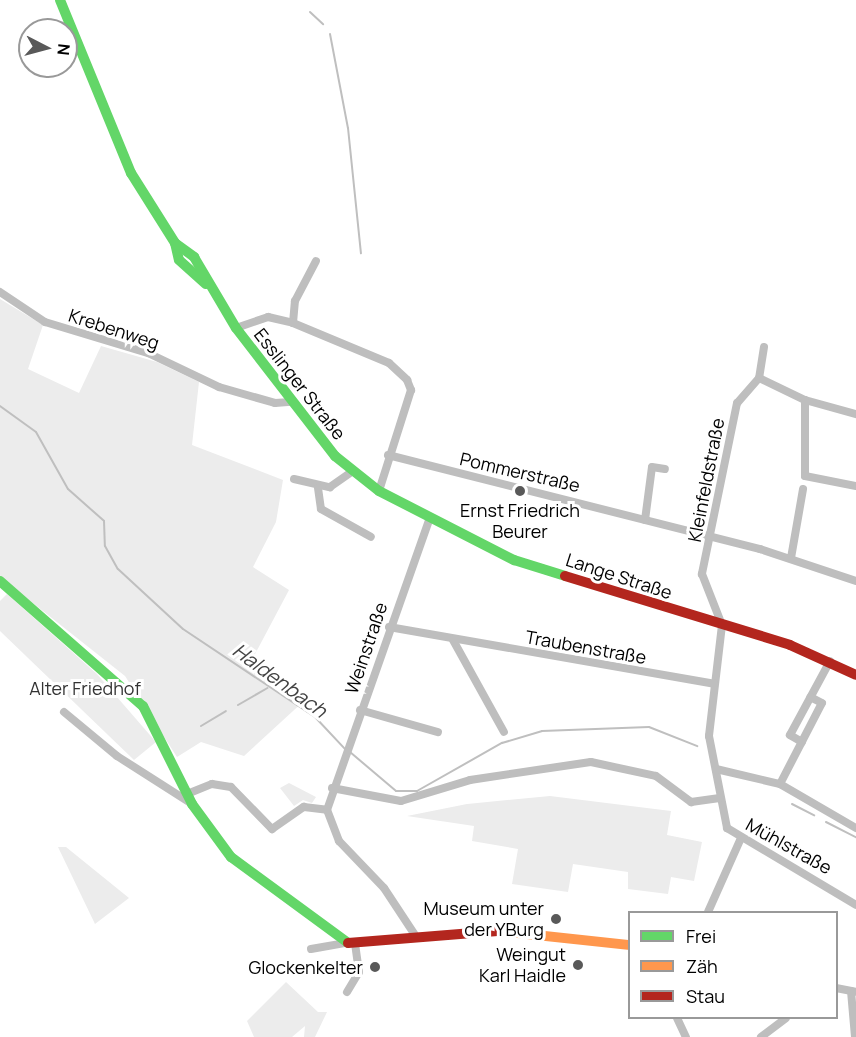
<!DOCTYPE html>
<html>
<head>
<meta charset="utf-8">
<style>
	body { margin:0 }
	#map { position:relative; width:856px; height:1037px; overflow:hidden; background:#fff; font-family:Manrope,sans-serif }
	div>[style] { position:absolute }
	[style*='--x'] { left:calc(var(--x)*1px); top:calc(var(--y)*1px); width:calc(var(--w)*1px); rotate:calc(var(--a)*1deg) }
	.green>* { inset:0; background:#ececec }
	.stream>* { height:2px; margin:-1px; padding:0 1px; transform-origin:1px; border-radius:1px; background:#bfbfbf }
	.street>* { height:8px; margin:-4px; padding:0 4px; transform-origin:4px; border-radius:4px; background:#bebebe }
	.fast>* { height:10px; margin:-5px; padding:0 5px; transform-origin:5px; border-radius:5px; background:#63d668 }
	.slow>* { height:10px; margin:-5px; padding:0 5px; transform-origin:5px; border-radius:5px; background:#ff974d }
	.jam>* { height:10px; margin:-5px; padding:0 5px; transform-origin:5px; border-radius:5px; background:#b3261e }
	.dots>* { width:16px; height:16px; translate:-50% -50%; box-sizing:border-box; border:3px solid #fff; border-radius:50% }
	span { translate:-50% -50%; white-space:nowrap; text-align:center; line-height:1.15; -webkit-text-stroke:6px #fff; paint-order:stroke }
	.street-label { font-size:18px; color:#000 }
	.poi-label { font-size:18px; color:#000 }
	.right { translate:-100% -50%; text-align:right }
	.park-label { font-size:18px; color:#333 }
	.water-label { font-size:20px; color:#444; font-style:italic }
	.legend { position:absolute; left:628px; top:911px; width:210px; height:108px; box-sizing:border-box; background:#fff; border:2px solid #999; margin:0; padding:8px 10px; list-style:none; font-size:18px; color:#000 }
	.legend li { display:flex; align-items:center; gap:12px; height:30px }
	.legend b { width:30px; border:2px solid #999 }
	.north { position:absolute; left:18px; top:18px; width:60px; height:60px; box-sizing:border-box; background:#fff; border:2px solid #999; border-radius:50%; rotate:96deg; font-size:16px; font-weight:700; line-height:24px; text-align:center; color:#000 }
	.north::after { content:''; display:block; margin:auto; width:21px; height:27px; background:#595959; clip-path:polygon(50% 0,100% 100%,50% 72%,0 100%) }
</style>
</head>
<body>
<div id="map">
	<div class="green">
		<i style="clip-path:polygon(0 299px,43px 325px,28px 369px,79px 393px,101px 346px,157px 362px,199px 382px,192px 445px,283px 480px,276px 522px,253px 567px,289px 590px,253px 658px,305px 700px,244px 756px,201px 742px,177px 757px,125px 676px,0 577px)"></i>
		<i style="clip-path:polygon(7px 594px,97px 674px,156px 742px,134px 760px,0 631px,0 601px)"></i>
		<i style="clip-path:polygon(289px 783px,316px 797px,312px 803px,303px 800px,294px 806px,280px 788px)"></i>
		<i style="clip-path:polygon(550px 796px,671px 811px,667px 835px,702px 842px,694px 881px,671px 877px,668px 894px,628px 889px,628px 872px,573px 864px,568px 892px,512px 884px,518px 849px,472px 841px,474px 826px,407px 816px,467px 804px)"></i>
		<i style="clip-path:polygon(58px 847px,66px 847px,129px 898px,95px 924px)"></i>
		<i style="clip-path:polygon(286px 982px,318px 1012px,327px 1012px,315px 1037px,304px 1037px,305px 1026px,292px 1037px,254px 1037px,247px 1021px)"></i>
	</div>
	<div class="stream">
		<i style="--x:310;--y:12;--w:18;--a:43"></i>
		<i style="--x:330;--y:34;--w:96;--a:79.2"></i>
		<i style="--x:348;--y:128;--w:126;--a:84.1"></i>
		<i style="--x:0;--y:406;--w:44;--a:35.8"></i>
		<i style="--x:36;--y:432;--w:65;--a:60.7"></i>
		<i style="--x:68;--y:489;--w:48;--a:41.6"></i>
		<i style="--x:104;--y:521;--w:25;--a:88"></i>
		<i style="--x:105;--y:546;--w:26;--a:61"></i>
		<i style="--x:118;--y:569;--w:88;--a:42.7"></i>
		<i style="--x:183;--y:629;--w:159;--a:33.7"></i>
		<i style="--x:315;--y:717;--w:44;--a:46.8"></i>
		<i style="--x:238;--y:705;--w:34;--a:-30"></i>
		<i style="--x:201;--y:726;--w:29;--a:-31"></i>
		<i style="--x:350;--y:752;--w:60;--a:40.3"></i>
		<i style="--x:396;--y:791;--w:21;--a:0"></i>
		<i style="--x:417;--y:791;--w:98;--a:-29.5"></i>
		<i style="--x:502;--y:743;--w:42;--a:-16.7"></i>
		<i style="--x:542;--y:731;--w:107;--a:-2.1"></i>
		<i style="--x:649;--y:727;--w:52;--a:21.6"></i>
		<i style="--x:792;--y:804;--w:25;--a:27"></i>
		<i style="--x:826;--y:822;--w:34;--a:27"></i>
	</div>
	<div class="street">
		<i style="--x:0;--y:292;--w:54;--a:33.7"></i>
		<i style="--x:45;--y:322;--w:108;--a:16.8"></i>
		<i style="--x:148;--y:353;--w:79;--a:25.6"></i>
		<i style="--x:219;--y:387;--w:58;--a:15.9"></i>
		<i style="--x:275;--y:403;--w:16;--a:-4"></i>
		<i style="--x:293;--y:323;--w:22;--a:-85"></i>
		<i style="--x:295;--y:301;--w:45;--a:-62.3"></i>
		<i style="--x:236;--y:328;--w:34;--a:-19"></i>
		<i style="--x:268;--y:317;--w:26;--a:13"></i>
		<i style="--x:293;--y:323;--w:104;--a:22.6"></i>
		<i style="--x:389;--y:363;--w:25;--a:43"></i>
		<i style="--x:407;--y:380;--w:11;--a:68"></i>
		<i style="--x:411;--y:390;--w:106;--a:107.6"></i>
		<i style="--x:764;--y:347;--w:31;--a:99"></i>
		<i style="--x:759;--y:378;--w:33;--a:131"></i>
		<i style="--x:737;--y:403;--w:175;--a:101.6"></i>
		<i style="--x:702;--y:574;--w:55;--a:68.6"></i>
		<i style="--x:722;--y:625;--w:112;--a:96.7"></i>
		<i style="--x:709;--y:736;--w:94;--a:78.9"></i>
		<i style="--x:727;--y:828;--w:150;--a:30.8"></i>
		<i style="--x:759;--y:378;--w:51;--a:25.6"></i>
		<i style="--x:805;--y:400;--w:53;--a:15.4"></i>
		<i style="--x:805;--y:400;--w:76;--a:90"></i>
		<i style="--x:805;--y:476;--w:52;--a:11.1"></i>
		<i style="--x:388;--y:455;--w:384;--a:14.2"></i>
		<i style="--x:760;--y:549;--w:101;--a:18.4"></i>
		<i style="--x:294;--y:479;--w:37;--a:13"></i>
		<i style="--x:330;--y:487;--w:24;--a:-35"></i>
		<i style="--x:318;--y:488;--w:21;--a:82"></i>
		<i style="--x:321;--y:509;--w:57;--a:29.2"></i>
		<i style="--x:645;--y:520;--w:53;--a:-82.5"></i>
		<i style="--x:652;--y:467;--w:13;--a:9"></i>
		<i style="--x:791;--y:558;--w:70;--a:-80.1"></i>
		<i style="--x:389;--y:627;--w:330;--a:9.9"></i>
		<i style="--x:453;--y:640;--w:105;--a:61"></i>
		<i style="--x:360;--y:710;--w:81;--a:15.8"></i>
		<i style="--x:64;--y:712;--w:69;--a:39.7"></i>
		<i style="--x:117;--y:756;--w:89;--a:32.6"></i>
		<i style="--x:802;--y:742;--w:14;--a:-150"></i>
		<i style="--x:790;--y:735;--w:84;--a:-61.6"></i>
		<i style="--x:716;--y:769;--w:66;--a:13.2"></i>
		<i style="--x:780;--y:784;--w:88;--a:30.1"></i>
		<i style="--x:780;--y:784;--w:91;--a:-62.6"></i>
		<i style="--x:822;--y:703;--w:13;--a:-153"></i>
		<i style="--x:332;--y:788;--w:70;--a:10.7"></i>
		<i style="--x:401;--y:801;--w:72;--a:-16.9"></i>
		<i style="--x:470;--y:780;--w:122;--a:-8.5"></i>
		<i style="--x:591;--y:762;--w:66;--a:12.2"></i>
		<i style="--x:656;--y:776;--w:44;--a:36.6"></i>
		<i style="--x:691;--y:802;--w:29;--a:-8"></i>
		<i style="--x:187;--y:794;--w:27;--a:-22"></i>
		<i style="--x:212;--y:784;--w:19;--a:9"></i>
		<i style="--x:231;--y:787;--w:59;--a:45.7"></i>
		<i style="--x:272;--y:829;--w:39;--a:-35"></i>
		<i style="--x:304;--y:807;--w:23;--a:7"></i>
		<i style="--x:708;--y:912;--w:81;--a:-66"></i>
		<i style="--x:415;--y:935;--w:56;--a:-123.4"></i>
		<i style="--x:384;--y:888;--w:65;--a:-133.8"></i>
		<i style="--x:339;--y:841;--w:33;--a:-111"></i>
		<i style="--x:327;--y:810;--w:307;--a:-70.6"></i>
		<i style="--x:311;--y:949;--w:34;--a:-10"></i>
		<i style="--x:836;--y:988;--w:20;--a:11"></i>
		<i style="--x:851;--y:991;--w:46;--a:85"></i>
		<i style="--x:347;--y:992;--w:23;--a:-59"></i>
		<i style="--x:359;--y:972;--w:28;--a:-98"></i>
		<i style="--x:677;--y:1018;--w:21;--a:65"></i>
		<i style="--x:761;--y:1037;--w:31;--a:-37"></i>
	</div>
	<div class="fast">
		<i style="--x:60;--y:0;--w:187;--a:67.7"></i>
		<i style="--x:131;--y:173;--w:83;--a:57.8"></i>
		<i style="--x:175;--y:243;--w:17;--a:77"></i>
		<i style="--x:179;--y:260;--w:36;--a:42"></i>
		<i style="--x:175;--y:243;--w:24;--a:36"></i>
		<i style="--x:194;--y:257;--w:82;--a:59.4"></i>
		<i style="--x:236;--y:328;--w:162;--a:52.3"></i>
		<i style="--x:335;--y:456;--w:56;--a:38.5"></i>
		<i style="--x:379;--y:491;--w:152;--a:27.1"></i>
		<i style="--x:514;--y:560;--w:53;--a:17.4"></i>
		<i style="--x:0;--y:581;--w:190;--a:41.2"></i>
		<i style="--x:143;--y:706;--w:110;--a:63.4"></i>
		<i style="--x:192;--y:804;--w:66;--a:53.7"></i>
		<i style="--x:231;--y:857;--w:145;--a:36.3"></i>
	</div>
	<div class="slow">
		<i style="--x:498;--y:931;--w:133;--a:6.1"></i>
	</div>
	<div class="jam">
		<i style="--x:565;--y:576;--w:235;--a:17"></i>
		<i style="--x:790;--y:645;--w:72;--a:24.4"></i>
		<i style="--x:348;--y:943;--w:150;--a:-4.6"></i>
	</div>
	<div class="dots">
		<i style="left:520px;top:491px;background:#595959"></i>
		<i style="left:556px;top:919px;background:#595959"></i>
		<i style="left:578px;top:965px;background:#595959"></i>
		<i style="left:375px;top:967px;background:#595959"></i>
	</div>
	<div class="street-label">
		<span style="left:114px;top:329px;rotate:18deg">Krebenweg</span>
		<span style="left:300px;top:384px;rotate:52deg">Esslinger Straße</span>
		<span style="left:520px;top:472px;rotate:13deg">Pommerstraße</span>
		<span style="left:706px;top:480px;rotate:-79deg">Kleinfeldstraße</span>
		<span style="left:619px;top:576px;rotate:18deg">Lange Straße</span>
		<span style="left:586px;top:647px;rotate:10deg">Traubenstraße</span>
		<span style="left:366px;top:648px;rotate:-71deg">Weinstraße</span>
		<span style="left:789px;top:846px;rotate:29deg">Mühlstraße</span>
	</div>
	<div class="poi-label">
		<span style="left:520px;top:521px">Ernst Friedrich<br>Beurer</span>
		<span class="right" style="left:544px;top:919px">Museum unter<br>der YBurg</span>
		<span class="right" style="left:566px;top:965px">Weingut<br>Karl Haidle</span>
		<span class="right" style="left:363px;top:967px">Glockenkelter</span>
	</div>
	<div class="park-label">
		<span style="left:85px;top:688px">Alter Friedhof</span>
	</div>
	<div class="water-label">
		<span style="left:280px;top:680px;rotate:36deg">Haldenbach</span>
	</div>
	<ul class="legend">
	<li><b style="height:8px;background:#63d668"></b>Frei</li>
	<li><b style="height:8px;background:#ff974d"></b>Zäh</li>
	<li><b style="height:8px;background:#b3261e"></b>Stau</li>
	</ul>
	<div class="north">N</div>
</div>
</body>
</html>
